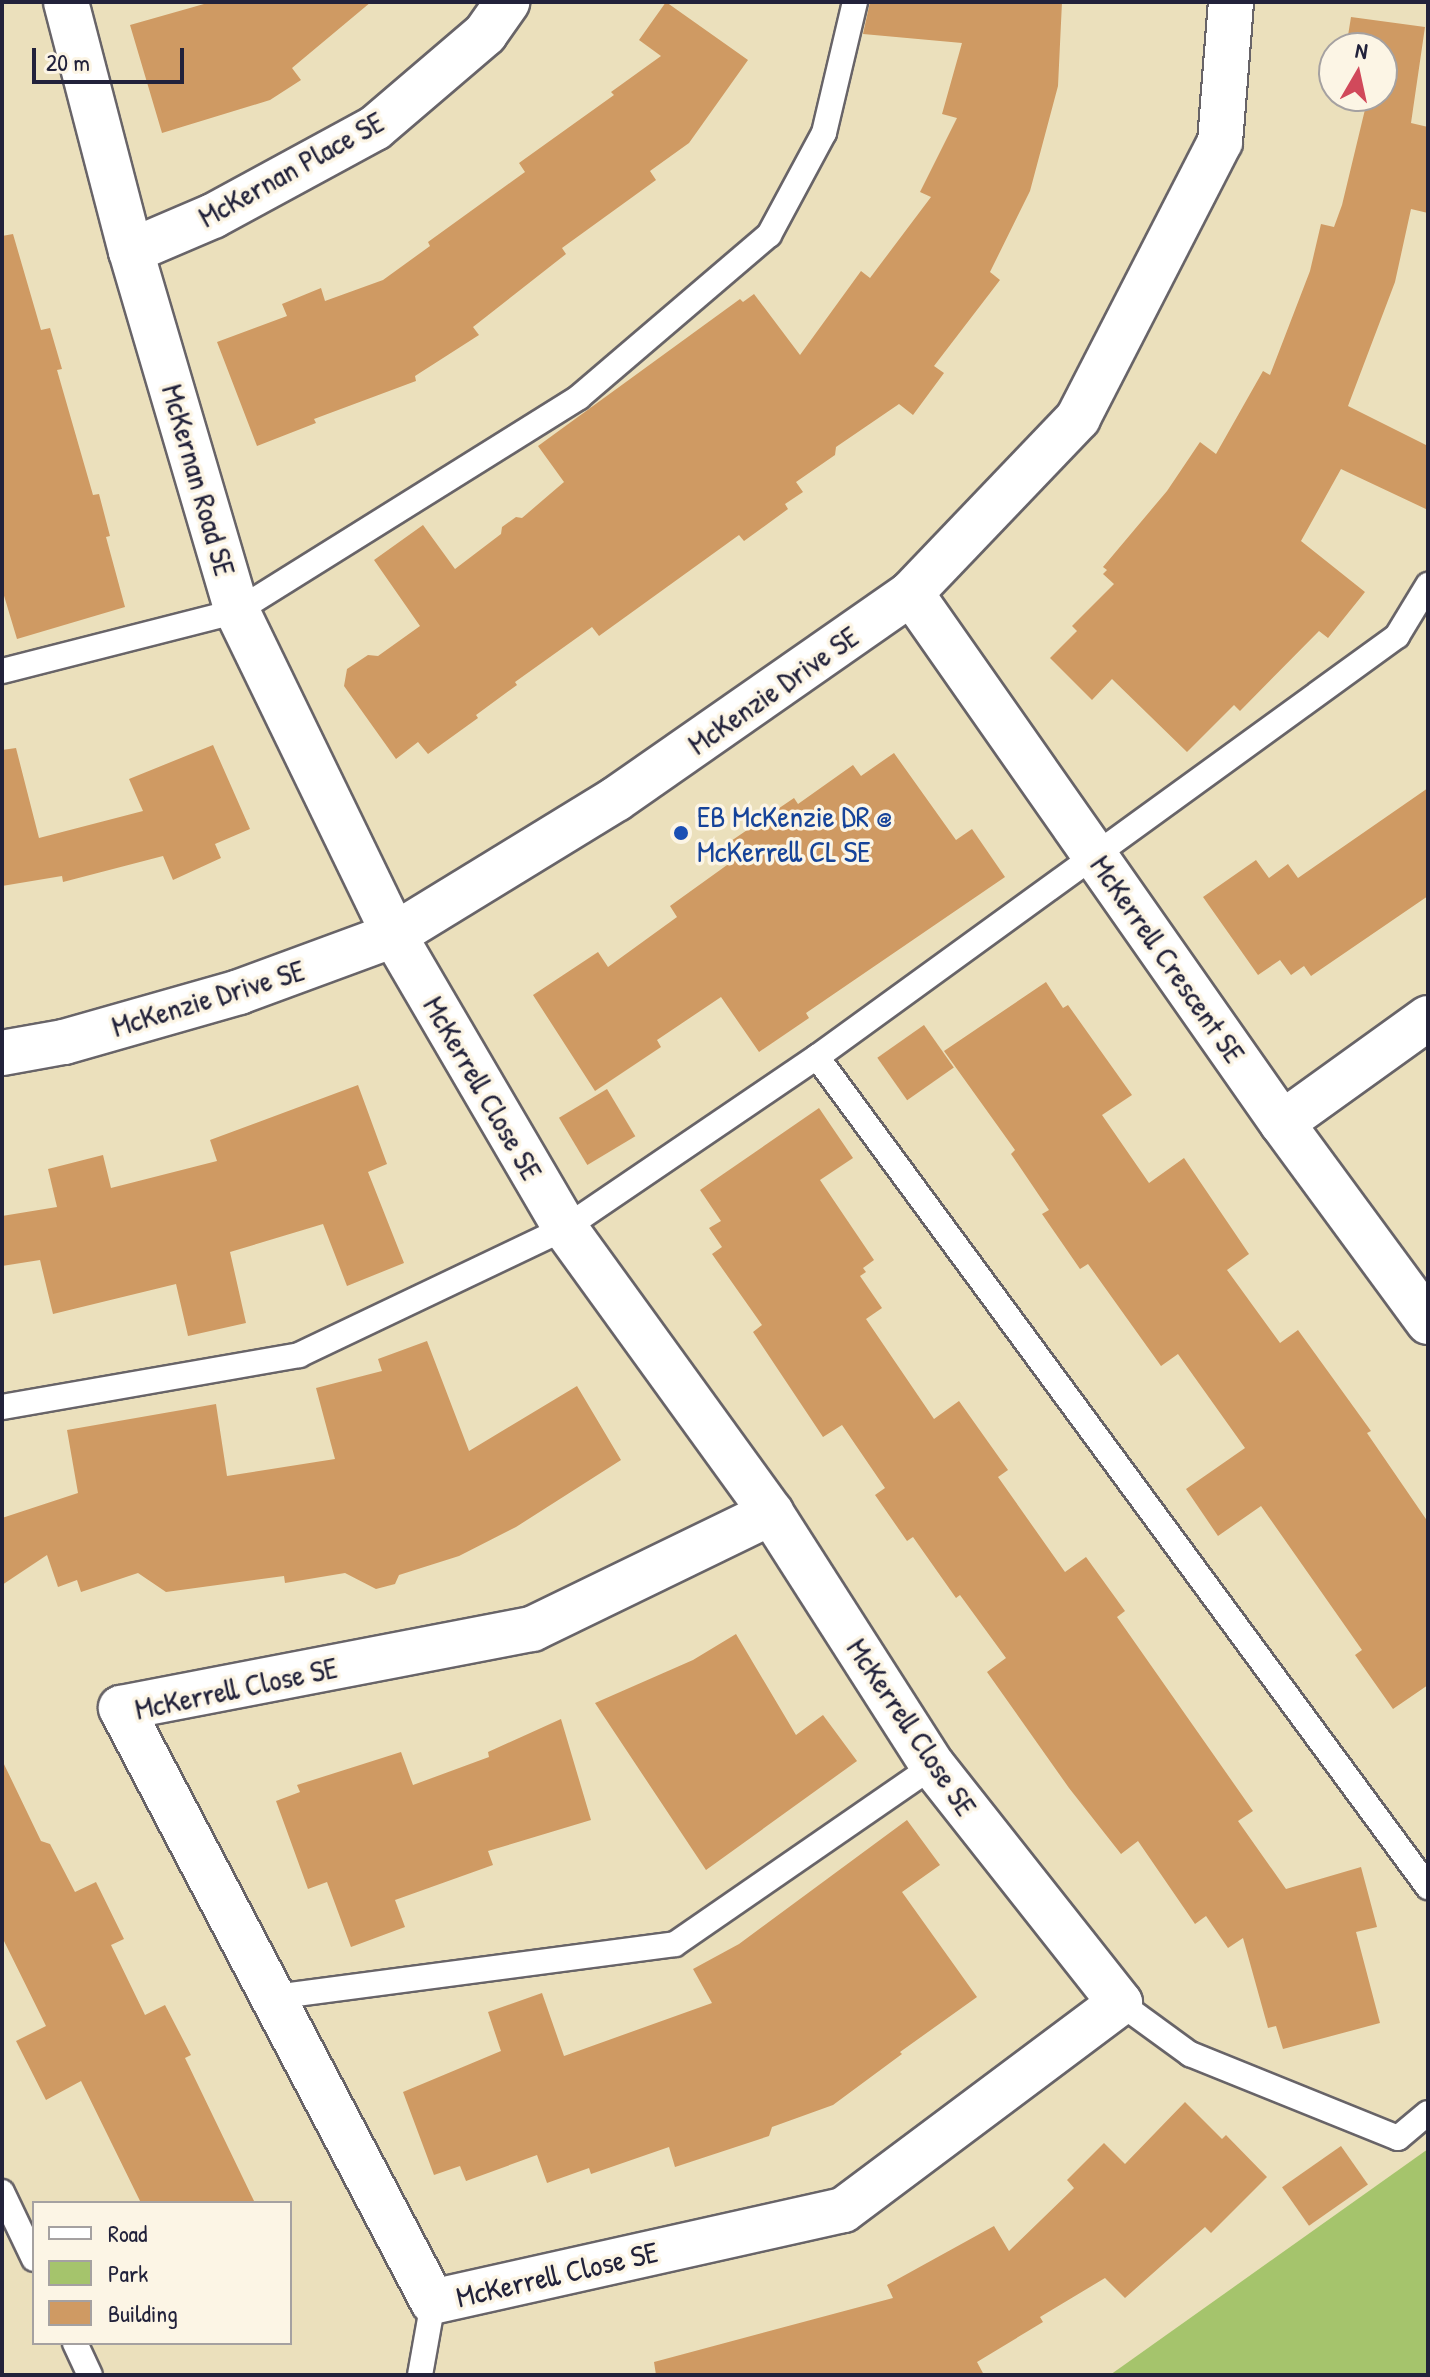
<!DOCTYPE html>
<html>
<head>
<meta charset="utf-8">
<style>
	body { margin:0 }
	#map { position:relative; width:1430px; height:2377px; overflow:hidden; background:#ebe0bc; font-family:"Patrick Hand",sans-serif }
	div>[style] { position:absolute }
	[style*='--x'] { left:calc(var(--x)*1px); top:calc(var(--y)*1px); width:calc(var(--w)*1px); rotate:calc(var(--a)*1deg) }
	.green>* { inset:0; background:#a5c46c }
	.building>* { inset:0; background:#cf9a63; transform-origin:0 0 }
	.roads { filter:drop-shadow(2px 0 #686468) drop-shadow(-2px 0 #686468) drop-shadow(0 2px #686468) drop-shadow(0 -2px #686468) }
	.lane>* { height:24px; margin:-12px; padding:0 12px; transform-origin:12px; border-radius:12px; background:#fff }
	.street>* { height:44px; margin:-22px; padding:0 22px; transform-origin:22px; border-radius:22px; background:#fff }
	.secondary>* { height:44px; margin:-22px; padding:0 22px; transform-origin:22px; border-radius:22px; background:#fff }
	.dots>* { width:22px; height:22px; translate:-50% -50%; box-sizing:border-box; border:4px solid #fcf5e5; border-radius:50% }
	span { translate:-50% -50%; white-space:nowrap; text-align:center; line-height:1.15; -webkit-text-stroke:7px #fcf5e5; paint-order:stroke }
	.street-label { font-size:30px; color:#22223b }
	.transit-label { font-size:30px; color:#164399 }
	.left { translate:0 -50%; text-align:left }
	.frame { position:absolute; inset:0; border:4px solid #22223b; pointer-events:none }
	.legend { position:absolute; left:32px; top:2201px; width:260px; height:144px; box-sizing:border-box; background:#fcf5e5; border:2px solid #a5a1a1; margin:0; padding:10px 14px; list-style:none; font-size:24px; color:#22223b }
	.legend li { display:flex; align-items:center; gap:16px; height:40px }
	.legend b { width:40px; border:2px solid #a5a1a1 }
	.north { position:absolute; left:1318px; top:32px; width:80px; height:80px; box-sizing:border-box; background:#fcf5e5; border:2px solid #a5a1a1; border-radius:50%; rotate:9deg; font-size:22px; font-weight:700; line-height:32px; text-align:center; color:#22223b }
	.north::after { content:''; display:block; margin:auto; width:28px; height:36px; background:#d1495b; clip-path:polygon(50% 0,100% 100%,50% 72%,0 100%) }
	.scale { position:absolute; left:32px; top:48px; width:152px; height:36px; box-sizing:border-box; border:4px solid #22223b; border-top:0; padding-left:10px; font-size:24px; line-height:28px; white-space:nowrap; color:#22223b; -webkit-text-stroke:6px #fcf5e5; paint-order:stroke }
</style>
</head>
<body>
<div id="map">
	<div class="green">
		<i style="clip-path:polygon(1428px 2149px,1428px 2375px,1110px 2375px)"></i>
	</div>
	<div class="building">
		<i style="clip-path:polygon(211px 2px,371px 2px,292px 68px,301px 80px,270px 100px,162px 133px,130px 25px)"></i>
		<i style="clip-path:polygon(666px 2px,748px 60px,689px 143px,650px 171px,656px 180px,562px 248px,566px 254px,473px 327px,479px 335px,415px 376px,416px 381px,314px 419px,316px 423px,257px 446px,217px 342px,287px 316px,282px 304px,321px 288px,325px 301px,383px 280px,430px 246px,428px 242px,525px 172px,519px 163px,614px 95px,611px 92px,661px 56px,639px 40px)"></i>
		<i style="clip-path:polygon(870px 2px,1062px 2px,1058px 86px,1030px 191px,990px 272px,1000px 280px,934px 366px,944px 373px,913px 415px,899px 404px,836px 447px,835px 455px,796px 482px,803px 492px,785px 504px,788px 509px,744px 541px,739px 535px,599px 636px,592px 627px,515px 682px,517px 685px,476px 715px,478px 718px,428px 754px,418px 742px,396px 759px,344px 686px,347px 669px,368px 655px,378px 656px,420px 626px,374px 560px,423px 525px,455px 569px,501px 534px,502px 527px,516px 517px,522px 518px,564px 482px,538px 446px,740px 299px,743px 302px,754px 294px,800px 355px,861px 271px,870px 278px,931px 197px,920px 192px,957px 118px,942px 114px,962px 43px,863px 34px)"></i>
		<i style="clip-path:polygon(1351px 17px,1425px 27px,1411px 123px,1428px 127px,1428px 213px,1411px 209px,1395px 282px,1348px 406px,1428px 446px,1428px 510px,1341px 469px,1301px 541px,1365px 592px,1328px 638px,1319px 631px,1240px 711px,1234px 705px,1187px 752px,1112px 679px,1092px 700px,1050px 658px,1077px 631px,1072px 626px,1114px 584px,1103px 574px,1107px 570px,1103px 567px,1167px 491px,1200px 442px,1216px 454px,1263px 371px,1270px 375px,1310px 271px,1321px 224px,1334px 227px,1342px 205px,1368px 97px,1362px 96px,1382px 96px,1382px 48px,1346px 48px)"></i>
		<i style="clip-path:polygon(13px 234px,41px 330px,50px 328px,62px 369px,57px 370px,93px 495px,99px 494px,110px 536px,106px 537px,125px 607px,17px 639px,2px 589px,2px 236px)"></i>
		<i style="clip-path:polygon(213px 745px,250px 829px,215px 844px,221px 858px,173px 880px,163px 856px,63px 882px,62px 876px,2px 886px,2px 750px,16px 748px,39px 838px,143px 811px,129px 779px)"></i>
		<i style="clip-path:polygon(894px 753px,956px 840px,972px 829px,1005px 877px,806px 1013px,809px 1018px,759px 1052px,721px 997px,657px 1040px,661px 1047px,595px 1091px,533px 995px,598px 952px,608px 967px,677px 917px,670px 906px,741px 855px,731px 841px,794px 798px,798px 804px,853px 765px,861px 776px)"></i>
		<i style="clip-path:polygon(1428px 788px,1428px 896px,1311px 976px,1304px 966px,1291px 975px,1280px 960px,1258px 975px,1203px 897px,1256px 860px,1269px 878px,1288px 864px,1298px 878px)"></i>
		<i style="clip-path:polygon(1046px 982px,1063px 1008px,1068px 1005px,1132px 1095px,1102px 1115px,1149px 1183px,1184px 1158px,1249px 1254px,1227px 1270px,1280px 1343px,1298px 1330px,1371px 1431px,1367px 1433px,1428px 1522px,1428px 1685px,1393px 1709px,1355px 1655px,1362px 1650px,1261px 1506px,1218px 1536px,1186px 1489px,1245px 1448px,1178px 1354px,1161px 1366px,1088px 1264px,1080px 1269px,1042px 1214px,1049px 1210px,1011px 1154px,1015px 1150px,944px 1051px)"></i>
		<i style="left:924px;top:1025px;width:52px;height:57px;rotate:55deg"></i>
		<i style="clip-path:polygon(358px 1085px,387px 1164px,368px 1172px,404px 1263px,347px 1286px,323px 1224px,230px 1252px,246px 1323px,188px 1336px,176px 1284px,53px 1314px,40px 1260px,2px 1266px,2px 1216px,57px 1207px,48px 1169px,103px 1155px,111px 1188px,217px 1161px,210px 1140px)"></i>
		<i style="left:607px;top:1089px;width:55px;height:56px;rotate:59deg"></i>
		<i style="clip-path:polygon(819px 1108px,853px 1158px,820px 1180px,874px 1260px,863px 1268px,866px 1272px,860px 1276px,882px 1308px,866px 1319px,934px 1419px,959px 1401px,1008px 1470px,998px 1477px,1065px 1572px,1086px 1557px,1125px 1611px,1117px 1617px,1253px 1811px,1238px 1821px,1286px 1889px,1361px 1867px,1377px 1927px,1356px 1932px,1380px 2023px,1283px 2049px,1276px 2026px,1268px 2028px,1243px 1938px,1228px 1948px,1206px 1916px,1195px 1924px,1138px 1841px,1121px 1854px,1069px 1788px,987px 1672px,1006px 1658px,960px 1595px,956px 1598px,913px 1537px,907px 1541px,875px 1495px,885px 1488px,842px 1425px,823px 1437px,753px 1332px,762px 1325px,712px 1254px,722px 1247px,709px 1228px,721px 1221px,700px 1190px)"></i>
		<i style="clip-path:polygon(427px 1341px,469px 1451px,577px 1386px,621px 1460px,516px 1527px,459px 1556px,399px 1575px,395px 1584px,376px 1589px,345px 1573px,285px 1583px,284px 1576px,166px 1592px,138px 1573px,81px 1592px,77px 1580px,58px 1587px,47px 1555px,2px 1585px,2px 1518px,78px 1493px,67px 1430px,216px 1404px,227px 1476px,335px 1459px,316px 1388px,382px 1371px,378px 1359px)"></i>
		<i style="clip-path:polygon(736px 1634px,796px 1735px,823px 1715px,857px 1761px,706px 1870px,595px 1703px,693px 1660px)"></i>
		<i style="clip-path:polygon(561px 1719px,591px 1820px,488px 1851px,493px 1865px,395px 1900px,405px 1927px,351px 1947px,327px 1882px,308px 1889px,276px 1801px,300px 1792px,297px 1785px,401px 1752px,413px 1785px,489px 1757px,488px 1752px)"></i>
		<i style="clip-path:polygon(2px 1760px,41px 1841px,50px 1844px,75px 1892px,96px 1882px,124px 1939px,111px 1945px,145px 2015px,165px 2005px,191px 2055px,185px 2058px,255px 2203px,141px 2203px,81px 2081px,46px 2100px,16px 2041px,46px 2026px,2px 1937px)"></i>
		<i style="clip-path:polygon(907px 1820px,940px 1865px,902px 1892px,977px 1997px,900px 2052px,902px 2054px,833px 2105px,772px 2127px,769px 2136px,675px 2167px,669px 2147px,591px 2174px,589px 2168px,547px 2183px,537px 2155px,466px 2181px,460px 2166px,434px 2175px,403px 2092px,501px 2051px,488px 2012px,542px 1993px,564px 2056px,712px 2003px,693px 1969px,739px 1944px)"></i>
		<i style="clip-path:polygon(1185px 2102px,1222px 2139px,1226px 2135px,1267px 2177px,1211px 2233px,1205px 2227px,1125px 2298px,1105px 2278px,1040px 2317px,1043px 2322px,977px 2362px,984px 2375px,656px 2375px,654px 2362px,893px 2298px,887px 2285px,994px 2226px,1009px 2251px,1074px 2188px,1067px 2180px,1104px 2143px,1125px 2164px)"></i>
		<i style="left:1341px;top:2146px;width:47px;height:72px;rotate:55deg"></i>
	</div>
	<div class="roads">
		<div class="lane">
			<i style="--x:2;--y:671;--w:243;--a:-14.3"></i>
			<i style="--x:237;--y:611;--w:403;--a:-32"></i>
			<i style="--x:579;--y:397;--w:250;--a:-40.5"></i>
			<i style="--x:769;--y:235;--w:116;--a:-61.7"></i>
			<i style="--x:824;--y:133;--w:135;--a:-76.7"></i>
			<i style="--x:817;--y:1057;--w:1031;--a:53.64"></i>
			<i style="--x:2;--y:1407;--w:302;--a:-9.9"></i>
			<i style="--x:299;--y:1355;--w:295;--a:-25.5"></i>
			<i style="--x:565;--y:1228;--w:305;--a:-34.2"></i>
			<i style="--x:817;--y:1057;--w:717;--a:-35.97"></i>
			<i style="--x:1397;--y:636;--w:60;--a:-58.7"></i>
			<i style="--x:274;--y:1997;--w:404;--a:-7.5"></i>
			<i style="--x:675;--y:1944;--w:313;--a:-34.6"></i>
			<i style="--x:1120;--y:2003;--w:87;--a:36.1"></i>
			<i style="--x:1190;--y:2054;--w:224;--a:22"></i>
			<i style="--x:1398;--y:2138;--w:39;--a:-40"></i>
			<i style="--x:2;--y:2192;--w:74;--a:64.5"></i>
			<i style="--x:75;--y:2343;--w:35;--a:65"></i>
			<i style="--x:420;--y:2375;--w:74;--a:-79.9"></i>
		</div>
		<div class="street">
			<i style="--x:66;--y:2;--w:257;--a:75.4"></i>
			<i style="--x:131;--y:251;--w:375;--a:73.6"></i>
			<i style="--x:237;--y:611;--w:360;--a:64.1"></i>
			<i style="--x:394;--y:935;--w:339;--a:59.7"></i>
			<i style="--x:565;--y:1228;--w:352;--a:54.1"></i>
			<i style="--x:771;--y:1513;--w:300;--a:57.4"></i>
			<i style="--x:933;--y:1766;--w:302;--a:51.7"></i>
			<i style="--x:1120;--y:2003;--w:346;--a:143.2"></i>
			<i style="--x:843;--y:2210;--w:420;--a:167.4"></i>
			<i style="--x:433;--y:2302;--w:671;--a:-117.71"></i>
			<i style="--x:121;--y:1708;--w:419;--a:-10.9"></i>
			<i style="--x:532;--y:1629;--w:266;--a:-25.9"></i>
			<i style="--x:131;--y:251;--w:89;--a:-23.1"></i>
			<i style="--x:213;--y:216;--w:184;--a:-28.5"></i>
			<i style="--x:375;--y:128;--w:145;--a:-40.5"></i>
			<i style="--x:485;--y:34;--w:39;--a:-55"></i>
			<i style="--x:911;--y:593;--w:647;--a:55.01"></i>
			<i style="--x:1282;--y:1123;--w:247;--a:53.7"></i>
			<i style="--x:1282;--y:1123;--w:180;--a:-35.7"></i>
		</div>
		<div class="secondary">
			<i style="--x:2;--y:1053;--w:63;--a:-10.1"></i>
			<i style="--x:64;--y:1042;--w:182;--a:-15.9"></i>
			<i style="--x:239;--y:992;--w:165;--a:-20.2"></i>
			<i style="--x:394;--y:935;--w:260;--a:-31.5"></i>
			<i style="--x:616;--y:799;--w:360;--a:-34.9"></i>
			<i style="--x:911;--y:593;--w:242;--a:-46.3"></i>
			<i style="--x:1078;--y:418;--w:310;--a:-62.8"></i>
			<i style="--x:1220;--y:142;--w:140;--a:-85.5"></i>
		</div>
	</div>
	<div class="dots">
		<i style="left:681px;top:833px;background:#1a4fb4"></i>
	</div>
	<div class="street-label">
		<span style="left:291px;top:169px;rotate:-29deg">McKernan Place SE</span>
		<span style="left:199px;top:480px;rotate:74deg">McKernan Road SE</span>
		<span style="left:773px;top:690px;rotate:-35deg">McKenzie Drive SE</span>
		<span style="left:1168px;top:959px;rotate:55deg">McKerrell Crescent SE</span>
		<span style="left:208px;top:998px;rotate:-17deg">McKenzie Drive SE</span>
		<span style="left:483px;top:1088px;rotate:60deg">McKerrell Close SE</span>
		<span style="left:236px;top:1688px;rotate:-12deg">McKerrell Close SE</span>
		<span style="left:912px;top:1727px;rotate:56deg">McKerrell Close SE</span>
		<span style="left:557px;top:2274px;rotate:-13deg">McKerrell Close SE</span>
	</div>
	<div class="transit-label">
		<span class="left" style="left:697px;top:833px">EB McKenzie DR @<br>McKerrell CL SE</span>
	</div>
	<div class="frame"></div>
	<ul class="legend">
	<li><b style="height:10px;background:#fff"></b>Road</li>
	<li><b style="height:22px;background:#a5c46c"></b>Park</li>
	<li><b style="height:22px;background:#cf9a63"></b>Building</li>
	</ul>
	<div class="north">N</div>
	<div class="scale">20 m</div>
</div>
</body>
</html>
